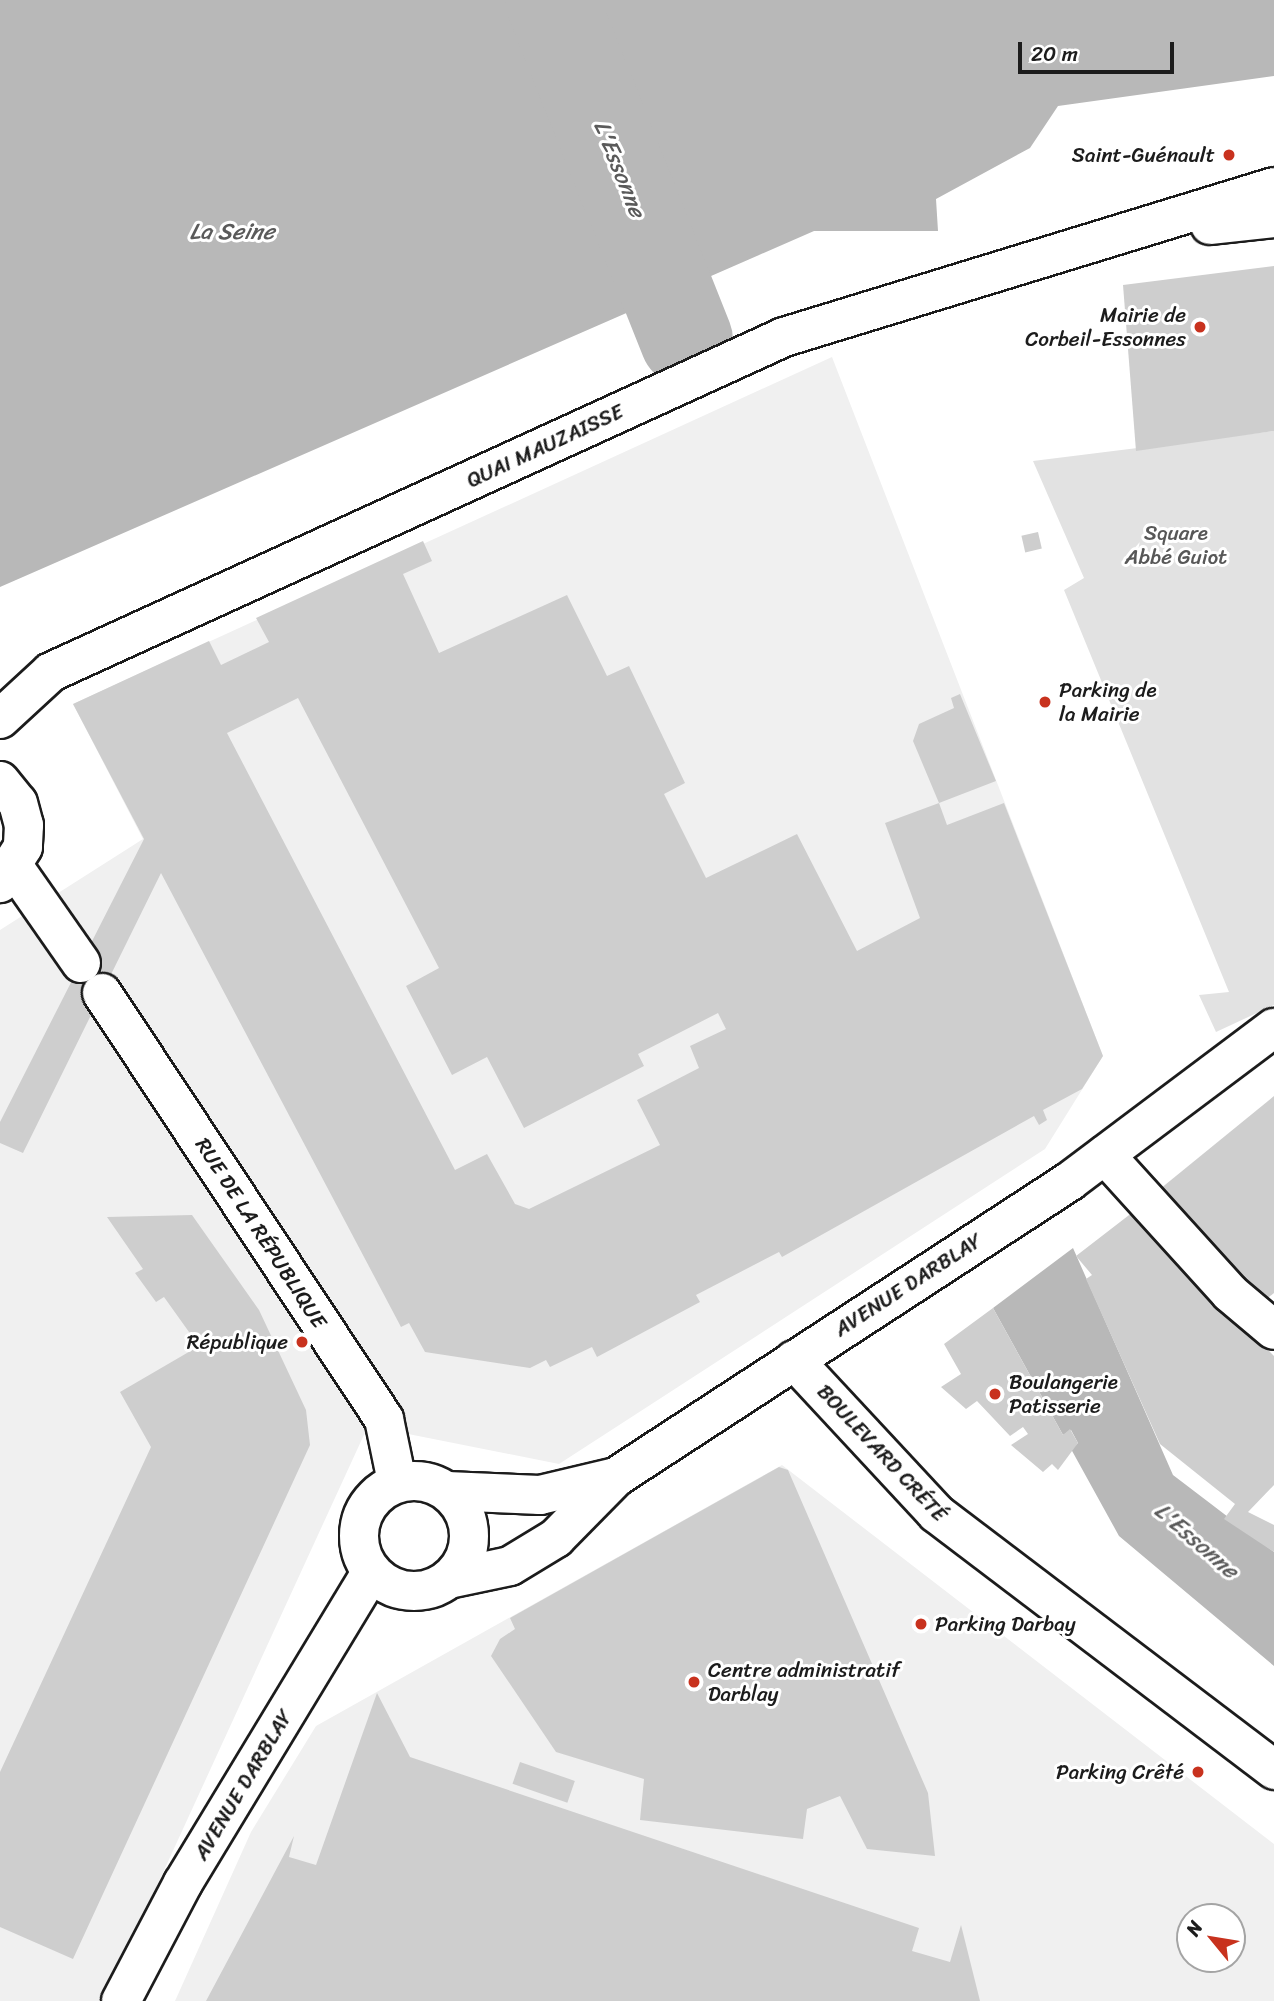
<!DOCTYPE html>
<html>
<head>
<meta charset="utf-8">
<style>
	body { margin:0 }
	#map { position:relative; width:1274px; height:2001px; overflow:hidden; background:#fff; font-family:Sriracha,sans-serif }
	div>[style] { position:absolute }
	[style*='--x'] { left:calc(var(--x)*1px); top:calc(var(--y)*1px); width:calc(var(--w)*1px); rotate:calc(var(--a)*1deg) }
	.built>* { inset:0; background:#f0f0f0 }
	.green>* { inset:0; background:#e2e2e2 }
	.water>* { inset:0; background:#b8b8b8 }
	.river>* { height:93px; margin:-46.5px; padding:0 46.5px; transform-origin:46.5px; border-radius:46.5px; background:#b8b8b8 }
	.building>* { inset:0; background:#cecece; transform-origin:0 0 }
	.roads { filter:drop-shadow(2px 0 #1c1c1c) drop-shadow(-2px 0 #1c1c1c) drop-shadow(0 2px #1c1c1c) drop-shadow(0 -2px #1c1c1c) }
	.minor>* { height:38px; margin:-19px; padding:0 19px; transform-origin:19px; border-radius:19px; background:#fff }
	.major>* { height:38px; margin:-19px; padding:0 19px; transform-origin:19px; border-radius:19px; background:#fff }
	.major>.ring { margin:-19px; padding:0; box-sizing:content-box; background:none; border:38px solid #fff; border-radius:50% }
	.dots>* { width:19px; height:19px; translate:-50% -50%; box-sizing:border-box; border:4px solid #fff; border-radius:50% }
	span { translate:-50% -50%; white-space:nowrap; text-align:center; line-height:1.15; -webkit-text-stroke:6px #fff; paint-order:stroke }
	.poi-label { font-size:21px; color:#1c1c1c }
	.right { translate:-100% -50%; text-align:right }
	.left { translate:0 -50%; text-align:left }
	.street-label { font-size:21px; color:#1c1c1c }
	.park-label { font-size:21px; color:#575757 }
	.water-label { font-size:23px; color:#5a5a5a; font-style:italic }
	.north { position:absolute; left:1176px; top:1903px; width:70px; height:70px; box-sizing:border-box; background:#fff; border:2px solid #a4a4a4; border-radius:50%; rotate:300deg; font-size:19px; font-weight:700; line-height:28px; text-align:center; color:#1c1c1c }
	.north::after { content:''; display:block; margin:auto; width:24px; height:32px; background:#c8321e; clip-path:polygon(50% 0,100% 100%,50% 72%,0 100%) }
	.scale { position:absolute; left:1018px; top:42px; width:156px; height:32px; box-sizing:border-box; border:4px solid #1c1c1c; border-top:0; padding-left:9px; font-size:21px; line-height:24px; white-space:nowrap; color:#1c1c1c; -webkit-text-stroke:5px #fff; paint-order:stroke }
</style>
</head>
<body>
<div id="map">
	<div class="built">
		<i style="clip-path:polygon(832px 357px,1103px 1056px,1045px 1149px,559px 1464px,368px 1426px,104px 2001px,0 2001px,0 930px,143px 839px,73px 704px)"></i>
		<i style="clip-path:polygon(evenodd,782px 1465px,1274px 1844px,1274px 2001px,175px 2001px,251px 1832px,316px 1726px,782px 1465px,1190px 1917px,1232px 1917px,1232px 1959px,1190px 1959px,1190px 1917px)"></i>
	</div>
	<div class="green">
		<i style="clip-path:polygon(1274px 431px,1274px 1005px,1216px 1032px,1199px 995px,1229px 992px,1064px 590px,1084px 578px,1033px 461px)"></i>
	</div>
	<div class="water">
		<i style="clip-path:polygon(0 0,1274px 0,1274px 76px,1058px 106px,1030px 148px,936px 199px,938px 231px,814px 231px,0 587px)"></i>
		<i style="clip-path:polygon(1073px 1248px,1173px 1475px,1274px 1552px,1274px 1666px,1119px 1536px,1071px 1449px,1078px 1443px,1071px 1430px,1063px 1435px,993px 1308px)"></i>
	</div>
	<div class="river">
		<i style="--x:551;--y:0;--w:365;--a:68.3"></i>
	</div>
	<div class="building">
		<i style="clip-path:polygon(1274px 266px,1274px 431px,1136px 451px,1123px 285px)"></i>
		<i style="left:1038px;top:532px;width:17px;height:17px;rotate:77deg"></i>
		<i style="clip-path:polygon(evenodd,423px 541px,432px 561px,403px 574px,439px 653px,567px 595px,607px 676px,629px 666px,685px 783px,664px 794px,706px 878px,797px 834px,857px 951px,920px 918px,885px 823px,939px 803px,913px 741px,919px 724px,954px 708px,951px 698px,960px 694px,996px 781px,939px 803px,947px 825px,1004px 803px,1103px 1056px,1082px 1089px,1043px 1110px,1047px 1120px,1039px 1125px,1034px 1116px,782px 1257px,779px 1252px,696px 1295px,700px 1302px,597px 1357px,592px 1347px,550px 1367px,546px 1360px,530px 1368px,425px 1352px,409px 1323px,401px 1327px,161px 873px,23px 1153px,0 1143px,0 1122px,144px 839px,73px 704px,209px 641px,221px 665px,269px 642px,256px 618px,423px 541px,298px 698px,439px 968px,406px 986px,452px 1075px,487px 1057px,524px 1128px,644px 1066px,638px 1054px,718px 1013px,726px 1029px,690px 1046px,699px 1068px,637px 1100px,660px 1145px,529px 1209px,515px 1204px,487px 1154px,455px 1170px,227px 733px,298px 698px)"></i>
		<i style="clip-path:polygon(1274px 1096px,1274px 1293px,1264px 1301px,1160px 1189px)"></i>
		<i style="clip-path:polygon(1133px 1212px,1274px 1356px,1274px 1485px,1248px 1512px,1274px 1525px,1274px 1552px,1224px 1519px,1235px 1504px,1160px 1444px,1086px 1279px,1092px 1275px,1076px 1256px)"></i>
		<i style="clip-path:polygon(192px 1215px,259px 1310px,306px 1410px,310px 1445px,73px 1959px,0 1927px,0 1772px,151px 1447px,120px 1392px,199px 1346px,164px 1297px,156px 1302px,135px 1273px,143px 1269px,107px 1217px)"></i>
		<i style="clip-path:polygon(993px 1308px,1063px 1435px,1070px 1429px,1078px 1443px,1058px 1470px,1052px 1464px,1043px 1472px,1011px 1445px,1028px 1434px,1023px 1427px,1010px 1436px,977px 1401px,966px 1409px,941px 1387px,961px 1374px,944px 1344px)"></i>
		<i style="clip-path:polygon(779px 1467px,788px 1470px,928px 1793px,935px 1856px,867px 1849px,840px 1796px,807px 1809px,803px 1839px,640px 1820px,644px 1779px,556px 1752px,491px 1656px,500px 1639px,515px 1629px,510px 1618px)"></i>
		<i style="clip-path:polygon(377px 1693px,410px 1757px,919px 1928px,912px 1951px,950px 1962px,961px 1925px,980px 2001px,206px 2001px,294px 1836px,289px 1857px,316px 1865px)"></i>
		<i style="left:520px;top:1762px;width:58px;height:23px;rotate:19deg"></i>
	</div>
	<div class="roads">
		<div class="minor">
			<i style="--x:1105;--y:1155;--w:186;--a:47.8"></i>
			<i style="--x:1230;--y:1293;--w:57;--a:40.1"></i>
			<i style="--x:794;--y:1360;--w:209;--a:47.1"></i>
			<i style="--x:936;--y:1513;--w:425;--a:37.2"></i>
			<i style="--x:447;--y:1491;--w:93;--a:2.5"></i>
			<i style="--x:540;--y:1495;--w:78;--a:-13.3"></i>
			<i style="--x:449;--y:1579;--w:62;--a:-12"></i>
			<i style="--x:510;--y:1566;--w:54;--a:-31.3"></i>
			<i style="--x:556;--y:1538;--w:86;--a:-45.5"></i>
			<i style="--x:616;--y:1477;--w:542;--a:-33.1"></i>
			<i style="--x:1070;--y:1181;--w:255;--a:-36.9"></i>
		</div>
		<div class="major">
			<i style="--x:1210;--y:225;--w:64;--a:-6.2"></i>
			<i style="--x:0;--y:719;--w:69;--a:-42.7"></i>
			<i style="--x:51;--y:672;--w:806;--a:-24.56"></i>
			<i style="--x:784;--y:337;--w:512;--a:-17.02"></i>
			<i style="--x:0;--y:781;--w:28;--a:51"></i>
			<i style="--x:18;--y:803;--w:23;--a:75"></i>
			<i style="--x:24;--y:825;--w:22;--a:93"></i>
			<i style="--x:23;--y:847;--w:43;--a:122.6"></i>
			<i style="--x:14;--y:867;--w:117;--a:55.1"></i>
			<i style="--x:102;--y:993;--w:511;--a:56.5"></i>
			<i style="--x:384;--y:1419;--w:64;--a:78.3"></i>
			<i class="ring" style="left:359px;top:1481px;width:72px;height:72px"></i>
			<i style="--x:121;--y:2001;--w:133;--a:-62.3"></i>
			<i style="--x:183;--y:1883;--w:363;--a:-58.8"></i>
		</div>
	</div>
	<div class="dots">
		<i style="left:1229px;top:155px;background:#c8321e"></i>
		<i style="left:1200px;top:327px;background:#c8321e"></i>
		<i style="left:1045px;top:702px;background:#c8321e"></i>
		<i style="left:302px;top:1342px;background:#c8321e"></i>
		<i style="left:995px;top:1394px;background:#c8321e"></i>
		<i style="left:921px;top:1624px;background:#c8321e"></i>
		<i style="left:694px;top:1682px;background:#c8321e"></i>
		<i style="left:1198px;top:1772px;background:#c8321e"></i>
	</div>
	<div class="poi-label">
		<span class="right" style="left:1215px;top:155px">Saint-Guénault</span>
		<span class="right" style="left:1186px;top:327px">Mairie de<br>Corbeil-Essonnes</span>
		<span class="left" style="left:1059px;top:702px">Parking de<br>la Mairie</span>
		<span class="right" style="left:288px;top:1342px">République</span>
		<span class="left" style="left:1009px;top:1394px">Boulangerie<br>Patisserie</span>
		<span class="left" style="left:935px;top:1624px">Parking Darbay</span>
		<span class="left" style="left:708px;top:1682px">Centre administratif<br>Darblay</span>
		<span class="right" style="left:1184px;top:1772px">Parking Crêté</span>
	</div>
	<div class="street-label">
		<span style="left:545px;top:446px;rotate:-25deg">QUAI MAUZAISSE</span>
		<span style="left:261px;top:1233px;rotate:57deg">RUE DE LA RÉPUBLIQUE</span>
		<span style="left:908px;top:1285px;rotate:-33deg">AVENUE DARBLAY</span>
		<span style="left:882px;top:1453px;rotate:47deg">BOULEVARD CRÉTÉ</span>
		<span style="left:243px;top:1785px;rotate:-59deg">AVENUE DARBLAY</span>
	</div>
	<div class="park-label">
		<span style="left:1176px;top:545px">Square<br>Abbé Guiot</span>
	</div>
	<div class="water-label">
		<span style="left:619px;top:169px;rotate:68deg">L'Essonne</span>
		<span style="left:232px;top:232px">La Seine</span>
		<span style="left:1196px;top:1541px;rotate:41deg">L'Essonne</span>
	</div>
	<div class="north">N</div>
	<div class="scale">20 m</div>
</div>
</body>
</html>
